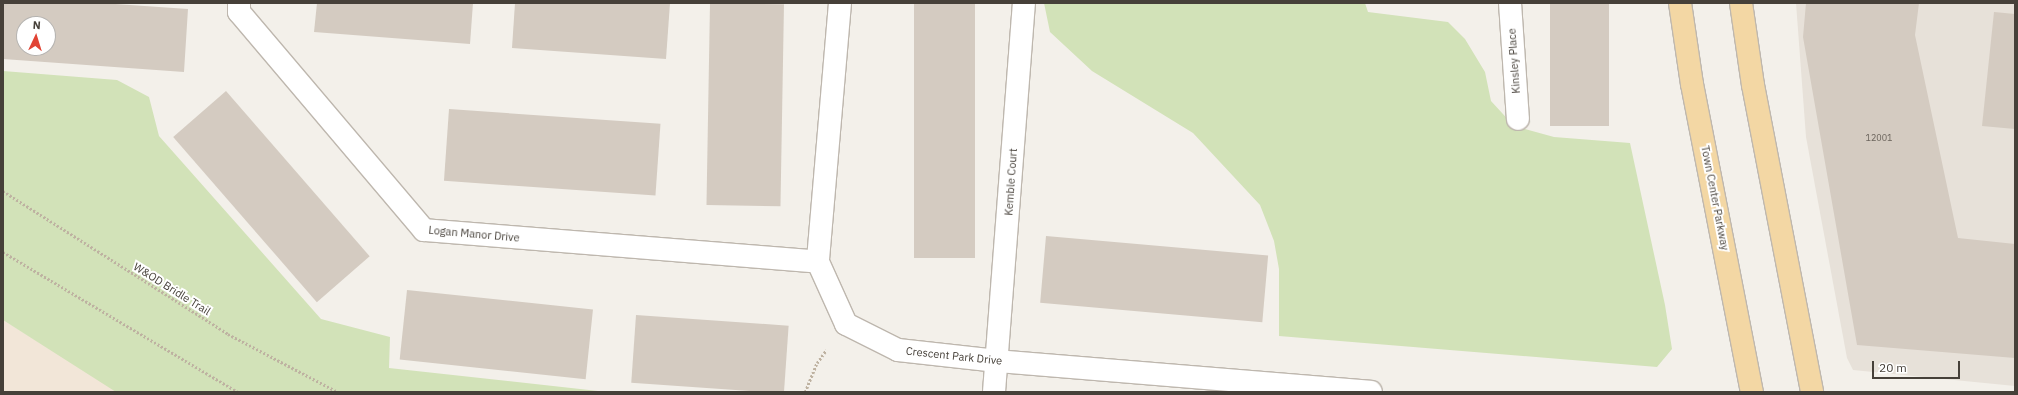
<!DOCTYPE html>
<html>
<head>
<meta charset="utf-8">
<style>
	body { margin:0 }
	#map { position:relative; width:2018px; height:395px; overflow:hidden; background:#f3f0ea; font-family:"IBM Plex Sans",sans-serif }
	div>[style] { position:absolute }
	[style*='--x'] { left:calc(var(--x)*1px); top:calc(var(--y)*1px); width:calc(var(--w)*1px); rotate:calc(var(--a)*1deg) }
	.residential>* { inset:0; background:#e7e1d9 }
	.commercial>* { inset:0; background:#f2e6d8 }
	.green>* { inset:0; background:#d2e2b8 }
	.building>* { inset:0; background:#d4cbc1; transform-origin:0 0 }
	.path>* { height:2.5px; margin-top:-1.25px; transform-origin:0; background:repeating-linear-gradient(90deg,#beb2a1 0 2px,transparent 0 4px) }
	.roads { filter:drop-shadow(1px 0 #beb7ae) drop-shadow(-1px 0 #beb7ae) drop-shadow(0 1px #beb7ae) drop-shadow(0 -1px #beb7ae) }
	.minor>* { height:22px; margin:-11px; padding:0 11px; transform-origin:11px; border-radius:11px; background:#fff }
	.major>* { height:22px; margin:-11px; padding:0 11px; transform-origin:11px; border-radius:11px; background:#f3d7a4 }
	span { translate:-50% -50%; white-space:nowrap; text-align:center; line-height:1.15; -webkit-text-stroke:4px #fff; paint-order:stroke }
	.number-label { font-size:9px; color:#6a635b }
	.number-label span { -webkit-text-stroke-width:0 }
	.street-label { font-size:11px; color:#464039 }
	.frame { position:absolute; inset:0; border:4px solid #464039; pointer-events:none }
	.north { position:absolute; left:16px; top:16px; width:40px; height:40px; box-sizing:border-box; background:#fff; border:1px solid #b5b3b0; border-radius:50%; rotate:4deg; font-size:11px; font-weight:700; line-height:16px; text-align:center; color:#464039 }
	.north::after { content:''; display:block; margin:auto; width:14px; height:18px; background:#e14334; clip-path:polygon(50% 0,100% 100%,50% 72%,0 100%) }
	.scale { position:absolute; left:1872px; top:361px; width:88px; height:18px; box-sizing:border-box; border:2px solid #464039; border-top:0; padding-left:5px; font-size:12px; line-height:14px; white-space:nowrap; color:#464039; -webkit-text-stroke:3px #fff; paint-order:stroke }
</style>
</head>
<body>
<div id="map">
	<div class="residential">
		<i style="clip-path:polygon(1796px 3px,2015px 3px,2015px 386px,1853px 370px,1847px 358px,1806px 137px)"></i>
	</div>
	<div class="commercial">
		<i style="clip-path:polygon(3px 320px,103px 382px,119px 392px,3px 392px)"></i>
	</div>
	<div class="green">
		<i style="clip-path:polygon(1044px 3px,1365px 3px,1368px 12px,1448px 22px,1465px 39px,1485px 72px,1491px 101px,1514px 126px,1554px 137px,1630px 143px,1665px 305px,1672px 349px,1657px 367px,1279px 336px,1279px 269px,1274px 241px,1260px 205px,1193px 133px,1092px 71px,1050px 32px)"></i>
		<i style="clip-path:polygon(3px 71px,117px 80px,149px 97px,159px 136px,321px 319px,390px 337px,389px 368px,607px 392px,116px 392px,3px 320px)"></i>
	</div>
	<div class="building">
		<i style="clip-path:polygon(evenodd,3px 3px,101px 3px,188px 9px,184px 72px,3px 59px,3px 3px,24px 24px,48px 24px,48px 48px,24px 48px,24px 24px)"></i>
		<i style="clip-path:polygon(317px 3px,473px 3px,470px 44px,314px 32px)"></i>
		<i style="clip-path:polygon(515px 3px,670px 3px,666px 59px,512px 48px)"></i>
		<i style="left:710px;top:3px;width:74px;height:202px;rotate:1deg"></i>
		<i style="left:914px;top:3px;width:61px;height:255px"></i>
		<i style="left:1550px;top:3px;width:59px;height:123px"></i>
		<i style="clip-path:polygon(1806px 3px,1919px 3px,1915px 35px,1958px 238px,2015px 244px,2015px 358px,1857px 345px,1803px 37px)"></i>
		<i style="clip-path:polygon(1994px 12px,2015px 14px,2015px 129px,1982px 126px)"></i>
		<i style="left:226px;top:91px;width:219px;height:70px;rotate:49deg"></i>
		<i style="left:449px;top:109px;width:212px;height:72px;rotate:4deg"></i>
		<i style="left:1046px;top:236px;width:223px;height:67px;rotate:5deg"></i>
		<i style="left:407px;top:290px;width:187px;height:70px;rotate:6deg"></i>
		<i style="left:636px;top:315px;width:153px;height:68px;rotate:4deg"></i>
	</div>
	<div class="path">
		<i style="--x:3;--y:191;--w:267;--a:32.4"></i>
		<i style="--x:228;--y:334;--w:124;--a:27.8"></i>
		<i style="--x:3;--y:252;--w:274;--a:30.8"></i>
		<i style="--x:805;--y:392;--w:31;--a:-68"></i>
		<i style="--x:817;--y:363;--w:16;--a:-55"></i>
	</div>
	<div class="roads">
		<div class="minor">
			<i style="--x:239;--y:3;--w:9;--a:90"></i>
			<i style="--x:239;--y:12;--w:286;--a:49.7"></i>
			<i style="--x:424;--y:230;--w:395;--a:4.6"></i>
			<i style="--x:840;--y:3;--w:260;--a:94.9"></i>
			<i style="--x:818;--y:262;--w:68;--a:65.7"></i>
			<i style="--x:846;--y:324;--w:58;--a:26.6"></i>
			<i style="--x:898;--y:350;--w:100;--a:6.3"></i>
			<i style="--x:997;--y:361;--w:375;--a:4.7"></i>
			<i style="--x:1510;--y:3;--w:116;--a:86.1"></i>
			<i style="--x:994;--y:392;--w:390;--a:-85.6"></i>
		</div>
		<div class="major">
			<i style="--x:1680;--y:3;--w:82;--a:81.6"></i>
			<i style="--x:1692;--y:84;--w:314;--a:79"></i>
			<i style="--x:1741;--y:3;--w:83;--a:81.7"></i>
			<i style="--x:1753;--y:85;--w:313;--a:79.1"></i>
		</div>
	</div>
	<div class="number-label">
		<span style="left:1879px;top:138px">12001</span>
	</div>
	<div class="street-label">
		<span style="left:1514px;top:61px;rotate:-94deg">Kinsley Place</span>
		<span style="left:1011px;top:182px;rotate:-86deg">Kemble Court</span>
		<span style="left:1715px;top:198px;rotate:79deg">Town Center Parkway</span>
		<span style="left:474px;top:234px;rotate:5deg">Logan Manor Drive</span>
		<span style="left:172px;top:289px;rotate:32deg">W&amp;OD Bridle Trail</span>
		<span style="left:954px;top:356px;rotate:6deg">Crescent Park Drive</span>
	</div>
	<div class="frame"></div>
	<div class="north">N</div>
	<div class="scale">20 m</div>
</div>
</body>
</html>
